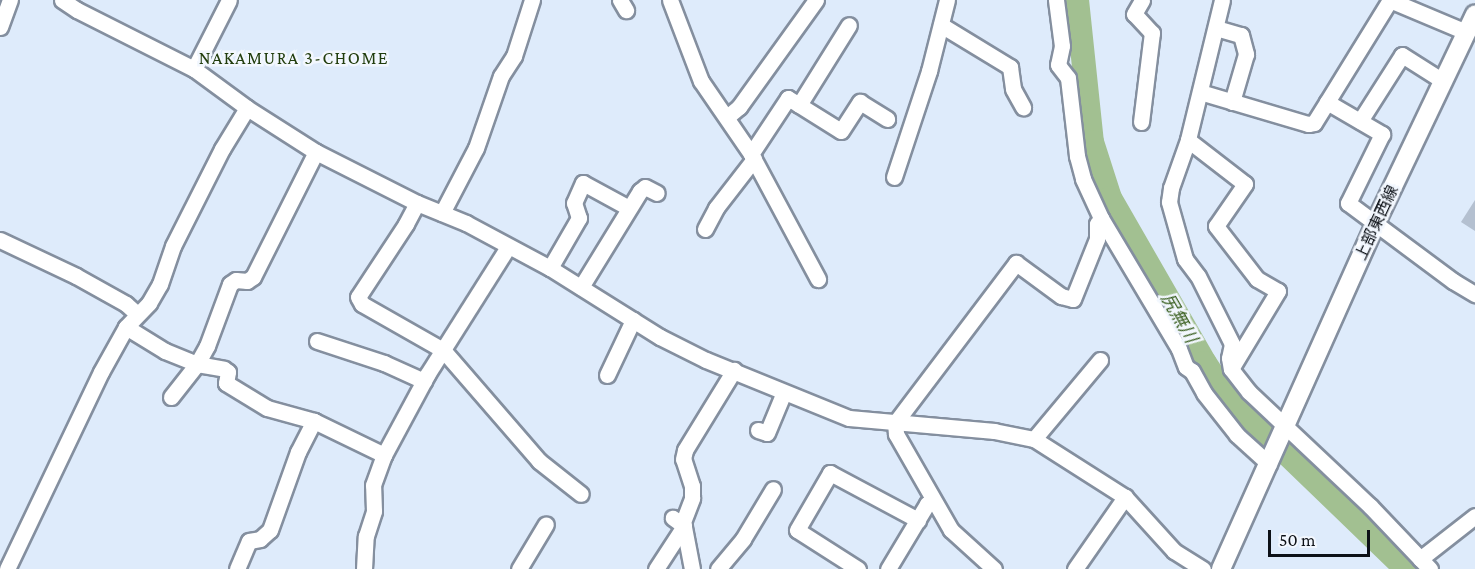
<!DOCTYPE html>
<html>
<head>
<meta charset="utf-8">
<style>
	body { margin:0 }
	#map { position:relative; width:1475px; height:569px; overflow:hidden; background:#deebfb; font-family:"Crimson Pro","Noto Sans JP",serif }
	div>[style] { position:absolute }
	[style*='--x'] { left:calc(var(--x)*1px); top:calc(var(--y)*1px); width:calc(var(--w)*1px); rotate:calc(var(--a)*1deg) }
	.river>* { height:24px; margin:-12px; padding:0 12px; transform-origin:12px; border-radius:12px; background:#a2c091 }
	.building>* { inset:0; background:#b4c0d0 }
	.roads { filter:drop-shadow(2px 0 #848f9f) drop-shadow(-2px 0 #848f9f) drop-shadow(0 2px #848f9f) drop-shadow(0 -2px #848f9f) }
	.minor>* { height:15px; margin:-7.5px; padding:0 7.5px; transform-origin:7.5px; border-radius:7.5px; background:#fff }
	.tertiary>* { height:18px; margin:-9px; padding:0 9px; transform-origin:9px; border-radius:9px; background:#fff }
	span { translate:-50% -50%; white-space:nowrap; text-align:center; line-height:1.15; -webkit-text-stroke:5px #f2f7fe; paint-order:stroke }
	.street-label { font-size:16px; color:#0d1117 }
	.neighbourhood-label { font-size:18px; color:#213d0d; letter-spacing:1.5px }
	.water-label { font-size:18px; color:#385e1e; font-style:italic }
	.scale { position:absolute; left:1268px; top:530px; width:102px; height:27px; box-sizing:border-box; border:3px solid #0d1117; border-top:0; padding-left:8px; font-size:18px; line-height:21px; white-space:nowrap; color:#0d1117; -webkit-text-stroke:4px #f2f7fe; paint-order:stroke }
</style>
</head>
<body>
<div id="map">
	<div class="river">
		<i style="--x:1077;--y:0;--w:143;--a:84"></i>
		<i style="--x:1092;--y:142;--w:59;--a:72.2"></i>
		<i style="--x:1110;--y:198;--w:190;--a:60.1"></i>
		<i style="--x:1205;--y:363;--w:37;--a:57"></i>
		<i style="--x:1225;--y:394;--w:252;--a:44"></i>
	</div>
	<div class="building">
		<i style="clip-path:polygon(1475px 200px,1475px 231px,1461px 222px)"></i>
	</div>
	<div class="roads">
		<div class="minor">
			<i style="--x:62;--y:0;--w:18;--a:34"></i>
			<i style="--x:77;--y:10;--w:131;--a:26.8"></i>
			<i style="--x:194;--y:69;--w:66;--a:36.3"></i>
			<i style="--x:247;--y:108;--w:82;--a:32.5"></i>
			<i style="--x:316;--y:152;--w:113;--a:26.8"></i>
			<i style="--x:417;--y:203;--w:53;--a:22.2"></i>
			<i style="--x:466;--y:223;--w:95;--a:28.2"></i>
			<i style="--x:550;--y:268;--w:130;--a:32.1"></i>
			<i style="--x:660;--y:337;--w:51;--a:26.6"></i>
			<i style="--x:706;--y:360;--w:154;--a:22.1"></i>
			<i style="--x:849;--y:418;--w:146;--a:5.1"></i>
			<i style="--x:994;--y:431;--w:41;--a:11.3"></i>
			<i style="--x:1034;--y:439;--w:108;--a:32.5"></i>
			<i style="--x:1125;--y:497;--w:73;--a:47.8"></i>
			<i style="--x:1174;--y:551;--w:34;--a:32"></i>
			<i style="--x:620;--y:0;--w:12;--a:59"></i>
			<i style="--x:670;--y:0;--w:87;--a:69.1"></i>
			<i style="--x:701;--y:81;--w:88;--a:55.6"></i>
			<i style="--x:751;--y:154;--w:142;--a:61.8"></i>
			<i style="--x:1056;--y:0;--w:46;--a:82.6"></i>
			<i style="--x:1062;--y:46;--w:19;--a:102"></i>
			<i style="--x:1058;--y:65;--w:16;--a:52"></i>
			<i style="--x:1068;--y:78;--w:79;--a:83.4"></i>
			<i style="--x:1077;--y:156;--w:24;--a:75"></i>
			<i style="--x:1083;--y:179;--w:43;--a:65.2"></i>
			<i style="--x:1101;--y:218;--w:152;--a:59.2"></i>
			<i style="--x:1179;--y:349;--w:19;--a:69"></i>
			<i style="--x:1186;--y:367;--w:7;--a:34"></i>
			<i style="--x:1192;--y:371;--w:25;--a:61"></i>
			<i style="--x:1204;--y:393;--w:53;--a:51.8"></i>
			<i style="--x:1237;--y:435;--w:43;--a:42.2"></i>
			<i style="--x:1222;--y:0;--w:144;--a:103.7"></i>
			<i style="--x:1188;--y:140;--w:51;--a:109.5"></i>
			<i style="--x:1171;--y:188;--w:14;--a:98"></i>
			<i style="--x:1169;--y:202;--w:59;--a:74.3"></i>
			<i style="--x:1185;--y:259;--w:21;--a:53"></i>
			<i style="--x:1198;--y:276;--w:76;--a:63.4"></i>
			<i style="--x:1232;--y:344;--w:14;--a:102"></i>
			<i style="--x:1229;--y:358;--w:11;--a:80"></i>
			<i style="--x:1231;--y:369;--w:29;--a:52"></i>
			<i style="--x:1249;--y:392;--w:166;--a:43.3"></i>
			<i style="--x:1370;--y:506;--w:87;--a:46.4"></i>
			<i style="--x:941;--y:25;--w:81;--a:31.3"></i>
			<i style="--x:1010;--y:67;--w:22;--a:82"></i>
			<i style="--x:1013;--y:89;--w:21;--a:61"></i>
			<i style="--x:0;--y:27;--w:29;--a:-70"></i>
			<i style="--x:1216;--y:28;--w:26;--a:16"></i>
			<i style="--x:1241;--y:35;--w:20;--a:75"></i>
			<i style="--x:1246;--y:54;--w:50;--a:106.3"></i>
			<i style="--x:1466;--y:32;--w:82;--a:-157.2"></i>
			<i style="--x:1390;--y:0;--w:120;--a:121.7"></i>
			<i style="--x:1327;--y:102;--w:64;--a:30.2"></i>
			<i style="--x:1382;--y:134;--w:77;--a:116.2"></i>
			<i style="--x:1348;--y:203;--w:131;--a:36.6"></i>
			<i style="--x:1453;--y:281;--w:26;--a:31"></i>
			<i style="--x:194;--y:69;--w:77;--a:-63.1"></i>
			<i style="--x:1200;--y:92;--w:113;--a:16.5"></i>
			<i style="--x:1308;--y:124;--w:6;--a:-9"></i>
			<i style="--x:1314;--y:123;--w:25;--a:-58"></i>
			<i style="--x:799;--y:105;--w:94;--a:-58"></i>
			<i style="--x:727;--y:117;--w:16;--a:-40"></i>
			<i style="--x:739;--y:107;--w:132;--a:-54.3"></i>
			<i style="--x:1360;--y:121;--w:78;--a:-57.5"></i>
			<i style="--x:1402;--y:55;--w:49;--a:32.4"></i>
			<i style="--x:1141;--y:122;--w:90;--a:-83"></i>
			<i style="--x:1152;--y:33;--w:26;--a:-133"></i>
			<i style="--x:1134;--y:14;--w:16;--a:-60"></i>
			<i style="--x:1188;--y:140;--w:72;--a:37.7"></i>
			<i style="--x:1245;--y:184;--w:51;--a:124.6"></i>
			<i style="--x:1216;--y:226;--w:67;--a:52.3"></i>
			<i style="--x:1257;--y:279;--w:24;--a:30"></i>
			<i style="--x:1278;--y:291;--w:91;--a:121.1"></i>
			<i style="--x:751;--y:154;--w:67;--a:-56.5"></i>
			<i style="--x:788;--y:98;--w:62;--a:31.9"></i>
			<i style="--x:841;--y:131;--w:35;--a:-57"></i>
			<i style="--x:860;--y:102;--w:32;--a:32"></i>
			<i style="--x:894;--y:177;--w:112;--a:-71.7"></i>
			<i style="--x:929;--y:71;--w:73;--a:-75.8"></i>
			<i style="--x:417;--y:203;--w:24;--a:118"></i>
			<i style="--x:406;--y:224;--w:87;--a:123.3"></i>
			<i style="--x:358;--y:297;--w:8;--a:60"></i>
			<i style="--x:362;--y:304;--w:93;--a:29.6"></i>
			<i style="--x:443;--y:350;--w:147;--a:49.1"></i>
			<i style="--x:539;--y:461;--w:53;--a:38.2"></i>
			<i style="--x:442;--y:213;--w:73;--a:-62.4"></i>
			<i style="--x:476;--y:148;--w:76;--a:-70.9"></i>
			<i style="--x:501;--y:76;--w:24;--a:-57"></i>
			<i style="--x:514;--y:56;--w:59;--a:-72.2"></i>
			<i style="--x:705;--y:229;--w:24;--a:-62"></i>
			<i style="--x:716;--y:208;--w:62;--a:-52.2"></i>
			<i style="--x:0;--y:240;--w:84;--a:25.3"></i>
			<i style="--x:76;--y:276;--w:57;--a:29.2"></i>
			<i style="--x:126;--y:304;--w:15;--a:42"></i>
			<i style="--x:550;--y:268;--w:58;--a:-59.9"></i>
			<i style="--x:579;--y:218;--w:16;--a:-108"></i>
			<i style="--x:574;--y:203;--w:22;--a:-66"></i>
			<i style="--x:583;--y:183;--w:52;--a:28.5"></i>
			<i style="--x:581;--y:287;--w:113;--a:-58.4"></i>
			<i style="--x:640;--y:191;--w:6;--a:-39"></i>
			<i style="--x:645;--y:187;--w:13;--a:27"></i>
			<i style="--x:126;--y:327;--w:46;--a:31.6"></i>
			<i style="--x:165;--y:351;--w:35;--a:22"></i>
			<i style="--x:197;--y:364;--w:27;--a:10"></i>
			<i style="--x:224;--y:369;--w:5;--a:37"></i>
			<i style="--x:228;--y:372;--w:11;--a:100"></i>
			<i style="--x:226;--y:383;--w:48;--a:31.4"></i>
			<i style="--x:267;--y:408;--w:49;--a:15.5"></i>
			<i style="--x:314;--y:421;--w:78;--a:25.9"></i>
			<i style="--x:317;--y:341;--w:71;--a:18.2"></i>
			<i style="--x:384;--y:363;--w:44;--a:24.2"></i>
			<i style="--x:607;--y:375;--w:61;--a:-64.7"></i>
			<i style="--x:171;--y:397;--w:42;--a:-51.8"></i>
			<i style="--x:197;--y:364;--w:21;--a:-61"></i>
			<i style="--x:207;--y:346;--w:66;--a:-69.6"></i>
			<i style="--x:230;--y:284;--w:7;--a:-34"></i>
			<i style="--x:236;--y:280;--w:11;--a:5"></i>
			<i style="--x:247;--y:281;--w:7;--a:-34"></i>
			<i style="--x:253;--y:277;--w:140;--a:-63.3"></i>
			<i style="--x:758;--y:430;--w:9;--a:18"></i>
			<i style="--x:767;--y:433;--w:44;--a:-67.5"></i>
			<i style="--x:1034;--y:439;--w:103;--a:-50.1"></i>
			<i style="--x:1420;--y:559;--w:70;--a:-38"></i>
			<i style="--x:7;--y:569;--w:218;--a:-64.5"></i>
			<i style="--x:101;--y:372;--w:51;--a:-60.9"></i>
			<i style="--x:126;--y:327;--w:33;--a:-46"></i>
			<i style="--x:149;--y:303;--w:22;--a:-60"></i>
			<i style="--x:160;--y:284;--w:40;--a:-71.1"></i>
			<i style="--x:173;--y:246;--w:109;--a:-63.2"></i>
			<i style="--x:222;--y:149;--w:48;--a:-58.6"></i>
			<i style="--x:237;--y:569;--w:30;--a:-67"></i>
			<i style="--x:249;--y:541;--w:11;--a:-10"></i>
			<i style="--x:260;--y:539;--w:13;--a:-42"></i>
			<i style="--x:270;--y:530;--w:83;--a:-70.3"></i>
			<i style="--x:298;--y:452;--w:35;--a:-63"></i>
			<i style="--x:364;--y:569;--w:33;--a:-87"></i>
			<i style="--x:366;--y:536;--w:26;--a:-72"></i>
			<i style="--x:374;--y:511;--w:26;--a:-92"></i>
			<i style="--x:373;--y:485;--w:32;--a:-70"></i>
			<i style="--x:384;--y:455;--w:91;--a:-61.7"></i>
			<i style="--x:427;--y:375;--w:151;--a:-57.7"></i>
			<i style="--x:519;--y:569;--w:52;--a:-59"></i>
			<i style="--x:656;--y:569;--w:51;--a:-56.9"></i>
			<i style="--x:684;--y:526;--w:14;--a:-144"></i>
			<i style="--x:692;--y:569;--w:48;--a:-100.8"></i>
			<i style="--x:683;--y:522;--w:26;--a:-69"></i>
			<i style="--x:692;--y:498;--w:12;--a:-90"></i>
			<i style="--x:692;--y:486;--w:28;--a:-108"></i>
			<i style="--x:683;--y:459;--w:9;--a:-77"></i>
			<i style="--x:685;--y:450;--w:94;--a:-58.5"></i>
			<i style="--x:718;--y:569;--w:39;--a:-50"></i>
			<i style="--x:743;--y:539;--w:58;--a:-59"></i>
			<i style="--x:858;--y:569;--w:72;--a:-147.4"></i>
			<i style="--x:797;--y:530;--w:66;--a:-59.9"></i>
			<i style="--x:830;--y:473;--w:100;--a:28.1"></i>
			<i style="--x:888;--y:569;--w:76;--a:-59"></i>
			<i style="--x:927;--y:504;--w:7;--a:-27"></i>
			<i style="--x:994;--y:569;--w:58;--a:-137.8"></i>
			<i style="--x:951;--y:530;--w:111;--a:-119.8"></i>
			<i style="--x:896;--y:434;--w:11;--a:-95"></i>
			<i style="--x:895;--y:423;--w:201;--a:-52.9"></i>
			<i style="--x:1016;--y:263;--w:56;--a:36.3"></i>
			<i style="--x:1061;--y:296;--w:12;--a:14"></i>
			<i style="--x:1073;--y:299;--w:65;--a:-68.2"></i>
			<i style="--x:1097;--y:239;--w:15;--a:-90"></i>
			<i style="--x:1097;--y:224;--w:7;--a:-56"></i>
			<i style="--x:1075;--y:569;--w:88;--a:-55.2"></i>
		</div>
		<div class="tertiary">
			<i style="--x:1221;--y:569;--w:380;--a:-65.9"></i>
			<i style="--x:1376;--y:222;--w:230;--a:-64.5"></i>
		</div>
	</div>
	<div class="street-label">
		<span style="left:1377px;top:223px;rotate:-65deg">上部東西線</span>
	</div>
	<div class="neighbourhood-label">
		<span style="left:294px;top:58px">NAKAMURA 3-CHOME</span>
	</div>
	<div class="water-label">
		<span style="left:1179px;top:318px;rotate:60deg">尻無川</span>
	</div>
	<div class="scale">50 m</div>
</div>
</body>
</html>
